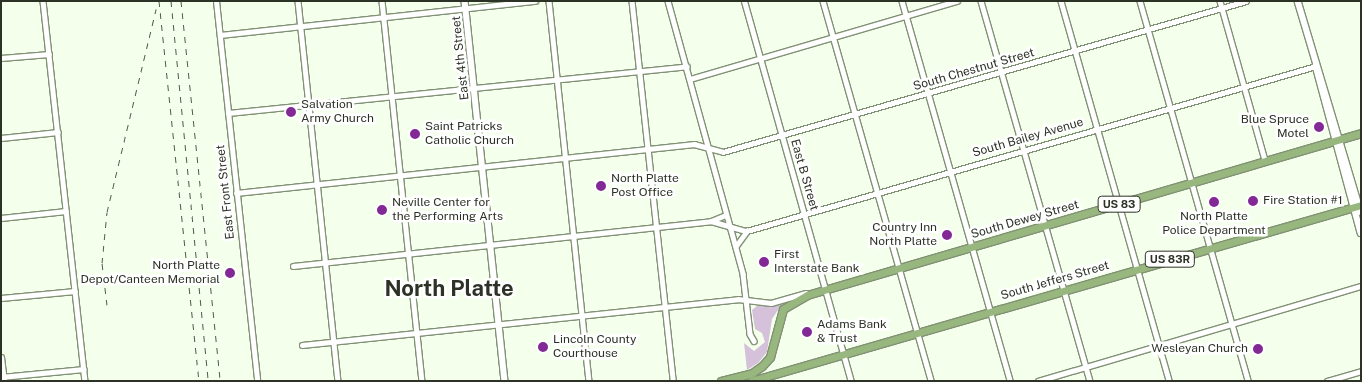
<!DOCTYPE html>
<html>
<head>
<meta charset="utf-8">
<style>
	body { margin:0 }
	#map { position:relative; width:1362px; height:382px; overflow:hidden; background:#f4ffec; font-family:"Public Sans",sans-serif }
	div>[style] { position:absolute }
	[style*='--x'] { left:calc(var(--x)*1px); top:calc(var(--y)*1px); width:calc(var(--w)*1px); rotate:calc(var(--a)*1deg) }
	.green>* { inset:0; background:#d5c1da }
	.roads { filter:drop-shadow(1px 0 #819175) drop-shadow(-1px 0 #819175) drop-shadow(0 1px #819175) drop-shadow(0 -1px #819175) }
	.minor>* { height:4.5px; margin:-2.25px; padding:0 2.25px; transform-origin:2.25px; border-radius:2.25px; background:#fff }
	.tertiary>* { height:5px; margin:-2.5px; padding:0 2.5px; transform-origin:2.5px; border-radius:2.5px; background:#fff }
	.secondary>* { height:5.5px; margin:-2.75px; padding:0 2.75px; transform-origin:2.75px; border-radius:2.75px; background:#fff }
	.trunk>* { height:7px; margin:-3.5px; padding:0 3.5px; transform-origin:3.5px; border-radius:3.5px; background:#98b77e }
	.rail>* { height:1px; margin-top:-0.5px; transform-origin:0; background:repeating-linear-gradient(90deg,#51584b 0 6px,transparent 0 12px) }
	.dots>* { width:14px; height:14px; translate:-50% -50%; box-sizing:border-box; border:2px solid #fff; border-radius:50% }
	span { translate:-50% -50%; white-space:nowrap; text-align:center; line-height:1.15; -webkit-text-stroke:5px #fff; paint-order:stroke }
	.shield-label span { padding:1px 4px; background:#fff; border:1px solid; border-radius:4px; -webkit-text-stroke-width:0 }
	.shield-label { font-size:11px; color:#2c3226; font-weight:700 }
	.street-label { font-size:12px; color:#2c3226 }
	.poi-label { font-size:12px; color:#2c3226 }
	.left { translate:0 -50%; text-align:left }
	.right { translate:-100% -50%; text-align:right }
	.town-label { font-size:22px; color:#2c3226; font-weight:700 }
	.frame { position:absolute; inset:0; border:2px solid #2c3226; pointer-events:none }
</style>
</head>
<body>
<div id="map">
	<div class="green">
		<i style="clip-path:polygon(782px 304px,772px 319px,767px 352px,758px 363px,747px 370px,744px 343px,754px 351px,765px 342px,762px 333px,755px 329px,752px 310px,757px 306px)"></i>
	</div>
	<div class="roads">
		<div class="minor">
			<i style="--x:43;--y:1;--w:382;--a:83.7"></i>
			<i style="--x:298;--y:1;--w:382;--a:84"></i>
			<i style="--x:382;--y:1;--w:382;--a:84"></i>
			<i style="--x:549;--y:1;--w:382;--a:84"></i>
			<i style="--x:632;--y:1;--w:382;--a:83.8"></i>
			<i style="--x:668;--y:1;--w:283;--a:74.6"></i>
			<i style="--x:743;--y:274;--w:60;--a:83.3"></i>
			<i style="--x:750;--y:334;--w:8;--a:60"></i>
			<i style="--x:823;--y:1;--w:395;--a:74.1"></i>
			<i style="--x:902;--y:1;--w:395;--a:74.1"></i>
			<i style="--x:981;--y:1;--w:395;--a:74"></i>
			<i style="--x:1061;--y:1;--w:395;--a:74.1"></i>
			<i style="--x:1140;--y:1;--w:395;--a:74.1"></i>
			<i style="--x:1220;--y:1;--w:165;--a:74.2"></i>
			<i style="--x:220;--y:35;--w:317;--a:-6.2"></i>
			<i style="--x:1;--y:58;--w:48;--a:-4.8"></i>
			<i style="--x:690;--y:79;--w:278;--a:-16.3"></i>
			<i style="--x:228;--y:113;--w:461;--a:-5.8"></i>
			<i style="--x:1;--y:138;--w:57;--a:-6"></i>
			<i style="--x:236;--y:193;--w:461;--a:-6.1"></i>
			<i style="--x:694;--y:144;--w:30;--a:15"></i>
			<i style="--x:723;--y:152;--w:544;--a:-16.1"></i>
			<i style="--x:1;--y:218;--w:65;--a:-6.1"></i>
			<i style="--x:711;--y:221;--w:16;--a:-22"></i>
			<i style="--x:736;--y:246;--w:19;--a:-54"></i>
			<i style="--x:293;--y:266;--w:420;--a:-6.1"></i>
			<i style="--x:711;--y:221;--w:37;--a:16"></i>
			<i style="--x:747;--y:231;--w:592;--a:-16.17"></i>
			<i style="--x:1;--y:298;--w:74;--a:-5.4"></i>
			<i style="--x:302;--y:345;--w:438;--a:-6"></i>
			<i style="--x:738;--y:299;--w:33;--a:7"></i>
			<i style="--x:771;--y:303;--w:36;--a:-16"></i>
			<i style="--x:1;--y:377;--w:83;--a:-5.5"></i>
			<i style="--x:1038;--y:381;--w:337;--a:-16.4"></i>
			<i style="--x:1327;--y:381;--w:35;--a:-16"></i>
		</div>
		<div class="tertiary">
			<i style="--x:216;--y:1;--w:382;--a:83.8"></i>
			<i style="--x:744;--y:1;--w:395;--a:74.3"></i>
			<i style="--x:1;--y:357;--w:24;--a:83"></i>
		</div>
		<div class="secondary">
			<i style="--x:465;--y:1;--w:382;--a:84"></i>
			<i style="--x:1298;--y:1;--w:220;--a:73.4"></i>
			<i style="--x:1316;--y:66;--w:173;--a:74.9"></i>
		</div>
		<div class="trunk">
			<i style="--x:721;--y:381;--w:32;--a:-14"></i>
			<i style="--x:752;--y:373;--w:12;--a:-35"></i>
			<i style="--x:762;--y:366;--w:12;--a:-48"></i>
			<i style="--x:770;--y:357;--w:50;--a:-74.8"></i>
			<i style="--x:783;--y:309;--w:28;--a:-30"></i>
			<i style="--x:807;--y:295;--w:577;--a:-16.3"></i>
			<i style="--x:751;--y:381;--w:635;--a:-16.09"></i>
		</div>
	</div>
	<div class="rail">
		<i style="--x:159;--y:1;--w:382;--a:84"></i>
		<i style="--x:171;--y:1;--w:382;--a:84.4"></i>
		<i style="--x:181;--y:1;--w:382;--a:84.1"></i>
		<i style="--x:107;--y:305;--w:42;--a:-96.8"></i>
		<i style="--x:102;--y:263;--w:51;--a:-84.4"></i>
		<i style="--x:107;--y:212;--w:209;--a:-76.4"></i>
	</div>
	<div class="dots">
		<i style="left:291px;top:112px;background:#822996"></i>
		<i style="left:1319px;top:127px;background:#822996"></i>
		<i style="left:415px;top:134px;background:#822996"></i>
		<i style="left:601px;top:186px;background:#822996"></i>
		<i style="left:1253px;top:201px;background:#822996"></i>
		<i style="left:1214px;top:202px;background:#822996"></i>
		<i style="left:382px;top:210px;background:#822996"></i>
		<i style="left:947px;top:235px;background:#822996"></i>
		<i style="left:764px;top:262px;background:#822996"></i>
		<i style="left:230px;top:273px;background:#822996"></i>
		<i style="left:807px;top:332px;background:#822996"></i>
		<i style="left:543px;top:347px;background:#822996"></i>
		<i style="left:1258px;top:349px;background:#822996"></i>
	</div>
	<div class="shield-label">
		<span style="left:1119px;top:204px">US 83</span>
		<span style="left:1170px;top:259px">US 83R</span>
	</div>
	<div class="street-label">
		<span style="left:461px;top:58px;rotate:-96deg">East 4th Street</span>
		<span style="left:974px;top:70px;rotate:-16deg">South Chestnut Street</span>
		<span style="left:1028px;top:138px;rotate:-16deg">South Bailey Avenue</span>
		<span style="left:804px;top:175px;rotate:74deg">East B Street</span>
		<span style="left:226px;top:192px;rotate:-96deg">East Front Street</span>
		<span style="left:1025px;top:220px;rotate:-16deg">South Dewey Street</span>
		<span style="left:1055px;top:281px;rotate:-16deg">South Jeffers Street</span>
	</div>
	<div class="poi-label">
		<span class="left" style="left:301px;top:112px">Salvation<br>Army Church</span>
		<span class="right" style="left:1309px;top:127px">Blue Spruce<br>Motel</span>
		<span class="left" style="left:425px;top:134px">Saint Patricks<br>Catholic Church</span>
		<span class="left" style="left:611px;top:186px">North Platte<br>Post Office</span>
		<span class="left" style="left:1263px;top:201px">Fire Station #1</span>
		<span class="left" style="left:392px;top:210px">Neville Center for<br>the Performing Arts</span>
		<span style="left:1214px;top:224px">North Platte<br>Police Department</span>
		<span class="right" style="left:937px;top:235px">Country Inn<br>North Platte</span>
		<span class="left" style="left:774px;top:262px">First<br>Interstate Bank</span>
		<span class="right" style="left:220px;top:273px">North Platte<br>Depot/Canteen Memorial</span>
		<span class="left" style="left:817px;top:332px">Adams Bank<br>&amp; Trust</span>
		<span class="left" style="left:553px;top:347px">Lincoln County<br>Courthouse</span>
		<span class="right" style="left:1248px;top:349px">Wesleyan Church</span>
	</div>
	<div class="town-label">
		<span style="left:449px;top:289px">North Platte</span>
	</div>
	<div class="frame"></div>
</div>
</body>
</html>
